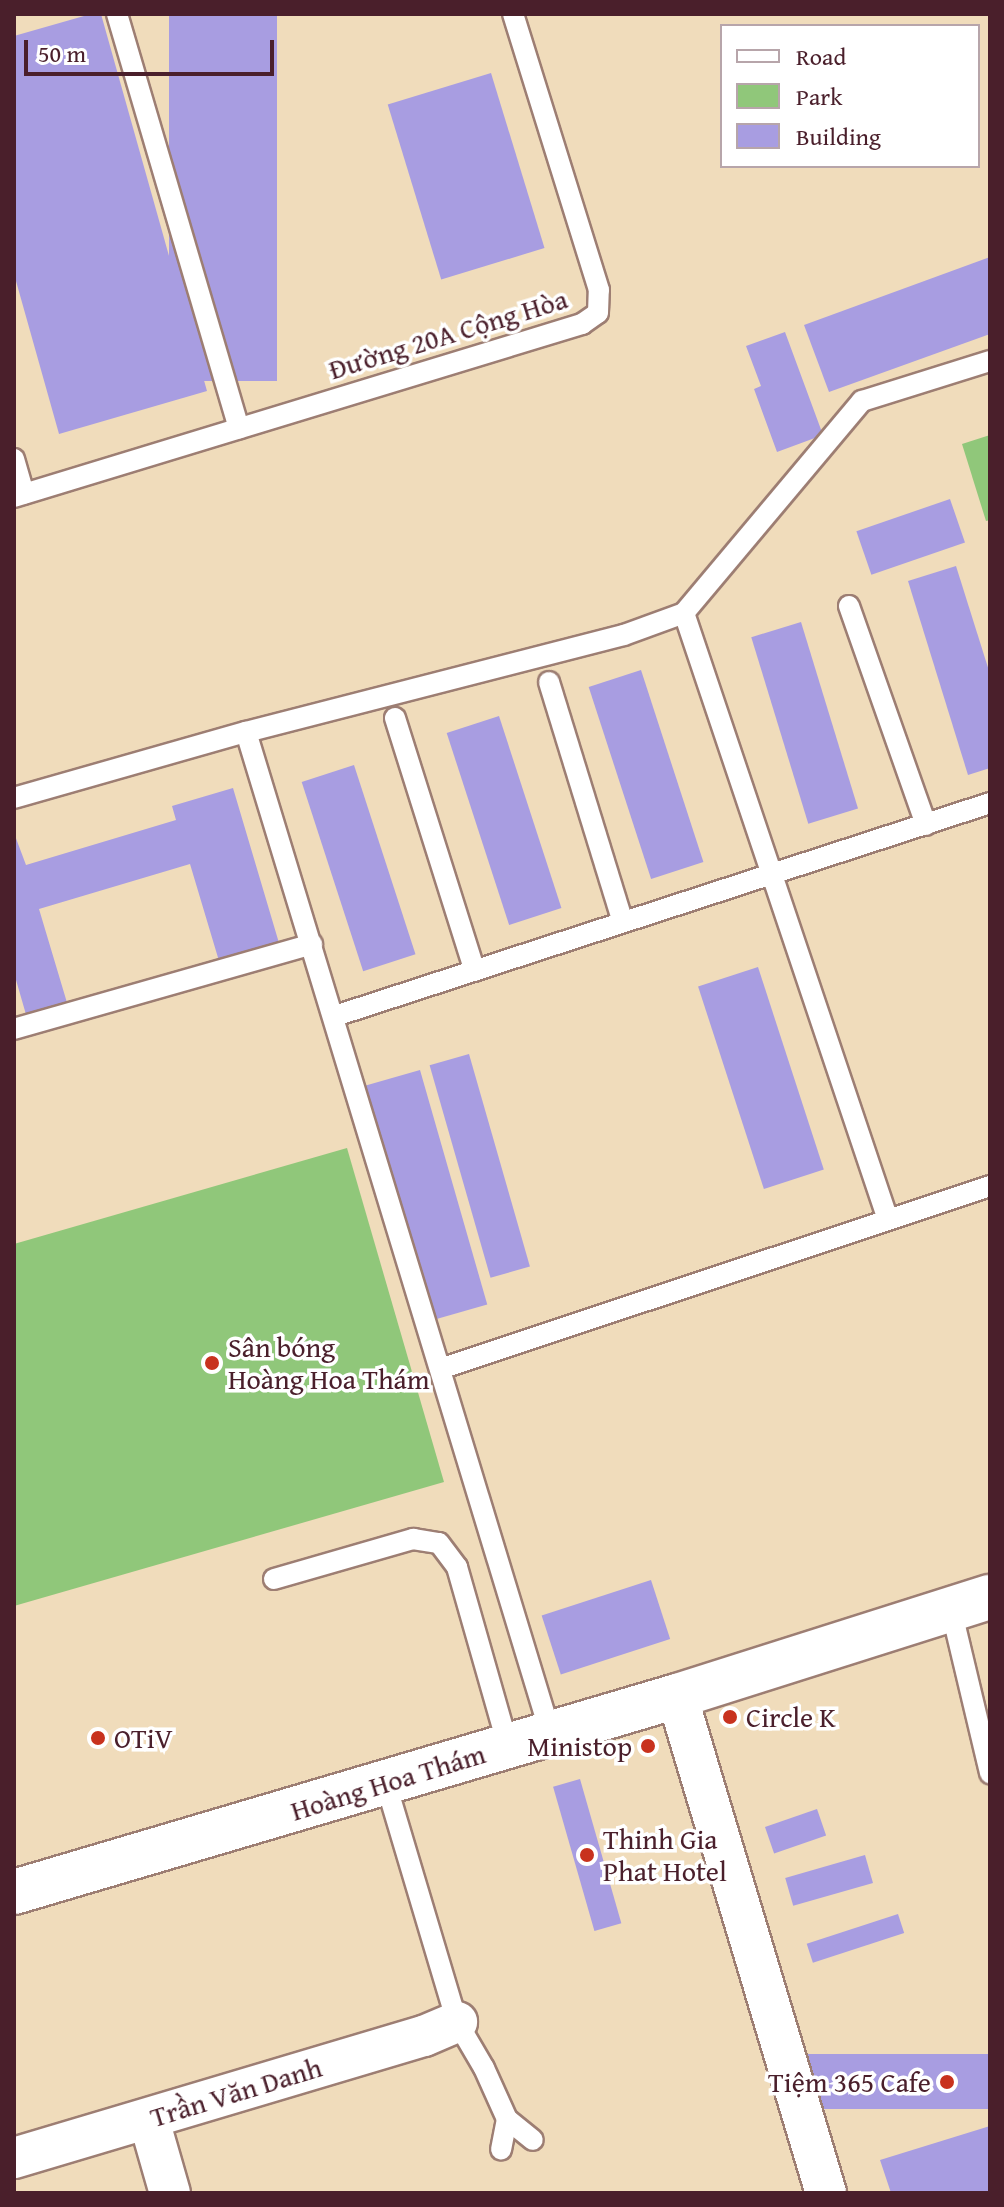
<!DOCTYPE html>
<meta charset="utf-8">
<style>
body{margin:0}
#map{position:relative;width:1004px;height:2207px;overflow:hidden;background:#f0dcbb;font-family:"Gentium Book Plus",serif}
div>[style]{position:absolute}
.green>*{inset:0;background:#90c77a}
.building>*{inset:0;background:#a89de1;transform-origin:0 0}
.roads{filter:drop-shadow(2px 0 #9d7e73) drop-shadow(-2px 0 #9d7e73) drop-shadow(0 2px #9d7e73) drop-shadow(0 -2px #9d7e73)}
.lane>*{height:20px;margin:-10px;padding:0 10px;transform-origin:10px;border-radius:10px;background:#fff}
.street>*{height:40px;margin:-20px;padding:0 20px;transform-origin:20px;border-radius:20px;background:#fff}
.secondary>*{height:44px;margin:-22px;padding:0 22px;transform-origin:22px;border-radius:22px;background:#fff}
.dots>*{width:22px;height:22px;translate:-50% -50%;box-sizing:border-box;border:4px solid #fff;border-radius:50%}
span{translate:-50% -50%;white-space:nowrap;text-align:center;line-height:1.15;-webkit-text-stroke:7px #fff;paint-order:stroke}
.street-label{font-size:28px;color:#4a1f2b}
.poi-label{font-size:28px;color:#4a1f2b}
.left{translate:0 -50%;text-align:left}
.right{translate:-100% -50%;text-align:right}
.frame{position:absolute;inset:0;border:16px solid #4a1f2b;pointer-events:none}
.legend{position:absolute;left:720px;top:24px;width:260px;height:144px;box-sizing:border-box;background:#fff;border:2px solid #b7a5aa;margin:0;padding:10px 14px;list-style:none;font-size:24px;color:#4a1f2b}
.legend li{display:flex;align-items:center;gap:16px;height:40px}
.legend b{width:40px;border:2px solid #b7a5aa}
.scale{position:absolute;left:24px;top:40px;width:250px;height:36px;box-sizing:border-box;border:4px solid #4a1f2b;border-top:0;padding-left:10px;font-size:24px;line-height:28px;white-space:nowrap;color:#4a1f2b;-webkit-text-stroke:6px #fff;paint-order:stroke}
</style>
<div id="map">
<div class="green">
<i style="clip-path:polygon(990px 435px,990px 520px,986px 521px,962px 444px)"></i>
<i style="clip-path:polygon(347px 1148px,444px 1482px,14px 1606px,14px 1244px)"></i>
</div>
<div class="building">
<i style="clip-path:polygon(91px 14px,101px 14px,207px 391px,59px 434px,14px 274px,14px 36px)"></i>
<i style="left:169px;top:14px;width:108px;height:367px"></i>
<i style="left:491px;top:73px;width:183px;height:108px;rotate:73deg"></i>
<i style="clip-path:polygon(990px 257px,990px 334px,829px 392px,804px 325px)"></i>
<i style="clip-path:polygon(785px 332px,823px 435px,777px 452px,754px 389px,761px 386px,746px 346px)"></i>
<i style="left:950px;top:499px;width:46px;height:99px;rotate:71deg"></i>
<i style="clip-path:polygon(956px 566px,990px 674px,990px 768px,968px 775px,908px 581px)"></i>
<i style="left:801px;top:622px;width:195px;height:52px;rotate:73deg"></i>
<i style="left:641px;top:670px;width:202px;height:55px;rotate:72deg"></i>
<i style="left:499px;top:716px;width:202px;height:55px;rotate:72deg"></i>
<i style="left:354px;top:765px;width:199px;height:55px;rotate:72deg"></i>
<i style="clip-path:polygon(233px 788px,279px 943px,219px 961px,190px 864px,39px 909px,68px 1006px,27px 1018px,14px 973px,14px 833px,26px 865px,176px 820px,172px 806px)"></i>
<i style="left:758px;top:967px;width:213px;height:63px;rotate:72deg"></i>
<i style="left:469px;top:1054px;width:221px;height:41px;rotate:74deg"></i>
<i style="left:420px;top:1070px;width:244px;height:60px;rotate:74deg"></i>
<i style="left:651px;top:1580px;width:62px;height:115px;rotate:72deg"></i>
<i style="left:580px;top:1779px;width:150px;height:28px;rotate:74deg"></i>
<i style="left:817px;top:1809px;width:28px;height:55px;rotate:71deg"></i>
<i style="left:865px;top:1855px;width:29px;height:83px;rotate:74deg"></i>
<i style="left:898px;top:1914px;width:20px;height:96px;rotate:72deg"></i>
<i style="left:990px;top:2054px;width:55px;height:191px;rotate:90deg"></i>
<i style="clip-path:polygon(990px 2126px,990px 2193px,891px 2193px,880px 2160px)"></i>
</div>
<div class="roads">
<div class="lane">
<i style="left:117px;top:14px;width:432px;rotate:73.6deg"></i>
<i style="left:14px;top:459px;width:36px;rotate:74deg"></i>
<i style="left:14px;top:497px;width:594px;rotate:-16.94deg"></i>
<i style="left:582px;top:324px;width:19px;rotate:-35deg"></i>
<i style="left:598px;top:313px;width:23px;rotate:-88deg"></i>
<i style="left:599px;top:290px;width:289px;rotate:-107.3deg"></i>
<i style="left:849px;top:606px;width:232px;rotate:70.6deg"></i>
<i style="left:684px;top:613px;width:640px;rotate:71.42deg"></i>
<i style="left:549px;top:682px;width:251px;rotate:72.9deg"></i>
<i style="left:395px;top:718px;width:265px;rotate:72.5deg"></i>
<i style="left:246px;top:732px;width:1045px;rotate:73.09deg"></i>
<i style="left:14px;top:798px;width:241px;rotate:-15.9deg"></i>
<i style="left:246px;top:732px;width:390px;rotate:-14.4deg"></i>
<i style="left:624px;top:635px;width:64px;rotate:-20.1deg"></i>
<i style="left:684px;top:613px;width:277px;rotate:-50deg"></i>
<i style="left:862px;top:401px;width:134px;rotate:-17.4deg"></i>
<i style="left:335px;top:1016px;width:689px;rotate:-18.01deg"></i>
<i style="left:14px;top:1029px;width:310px;rotate:-15.9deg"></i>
<i style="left:440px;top:1369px;width:580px;rotate:-18.4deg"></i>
<i style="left:274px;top:1579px;width:145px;rotate:-16.1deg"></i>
<i style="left:413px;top:1539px;width:26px;rotate:9deg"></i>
<i style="left:439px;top:1543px;width:30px;rotate:53deg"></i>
<i style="left:457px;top:1567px;width:186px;rotate:74.1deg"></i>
<i style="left:951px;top:1609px;width:169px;rotate:76.6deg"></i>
<i style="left:386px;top:1784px;width:248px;rotate:73.4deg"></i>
<i style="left:457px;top:2022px;width:53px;rotate:59.6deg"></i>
<i style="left:484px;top:2068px;width:56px;rotate:65.7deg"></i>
<i style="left:507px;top:2119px;width:31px;rotate:101deg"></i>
<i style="left:507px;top:2119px;width:33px;rotate:39deg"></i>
</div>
<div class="street">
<i style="left:677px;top:1696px;width:519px;rotate:73.31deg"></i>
<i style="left:149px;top:2120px;width:76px;rotate:74deg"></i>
<i style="left:14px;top:2158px;width:428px;rotate:-16.6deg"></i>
<i style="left:424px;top:2036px;width:36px;rotate:-23deg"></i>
</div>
<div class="secondary">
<i style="left:14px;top:1892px;width:691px;rotate:-16.47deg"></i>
<i style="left:677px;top:1696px;width:328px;rotate:-17.6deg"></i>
</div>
</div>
<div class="dots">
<i style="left:212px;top:1363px;background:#c8321e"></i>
<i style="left:730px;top:1717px;background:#c8321e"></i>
<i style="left:98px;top:1738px;background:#c8321e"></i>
<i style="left:648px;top:1746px;background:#c8321e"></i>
<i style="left:587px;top:1855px;background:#c8321e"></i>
<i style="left:947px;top:2082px;background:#c8321e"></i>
</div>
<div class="street-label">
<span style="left:448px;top:334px;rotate:-17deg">Đường 20A Cộng Hòa</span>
<span style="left:388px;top:1782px;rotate:-17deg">Hoàng Hoa Thám</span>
<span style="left:236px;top:2092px;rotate:-17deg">Trần Văn Danh</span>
</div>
<div class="poi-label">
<span class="left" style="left:228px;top:1363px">Sân bóng<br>Hoàng Hoa Thám</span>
<span class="left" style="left:746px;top:1717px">Circle K</span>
<span class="left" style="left:114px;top:1738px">OTiV</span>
<span class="right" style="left:632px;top:1746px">Ministop</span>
<span class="left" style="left:603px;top:1855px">Thinh Gia<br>Phat Hotel</span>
<span class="right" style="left:931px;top:2082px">Tiệm 365 Cafe</span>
</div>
<div class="frame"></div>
<ul class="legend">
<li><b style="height:10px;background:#fff"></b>Road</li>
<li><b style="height:22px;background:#90c77a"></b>Park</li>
<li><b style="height:22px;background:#a89de1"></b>Building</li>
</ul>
<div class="scale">50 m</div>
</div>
